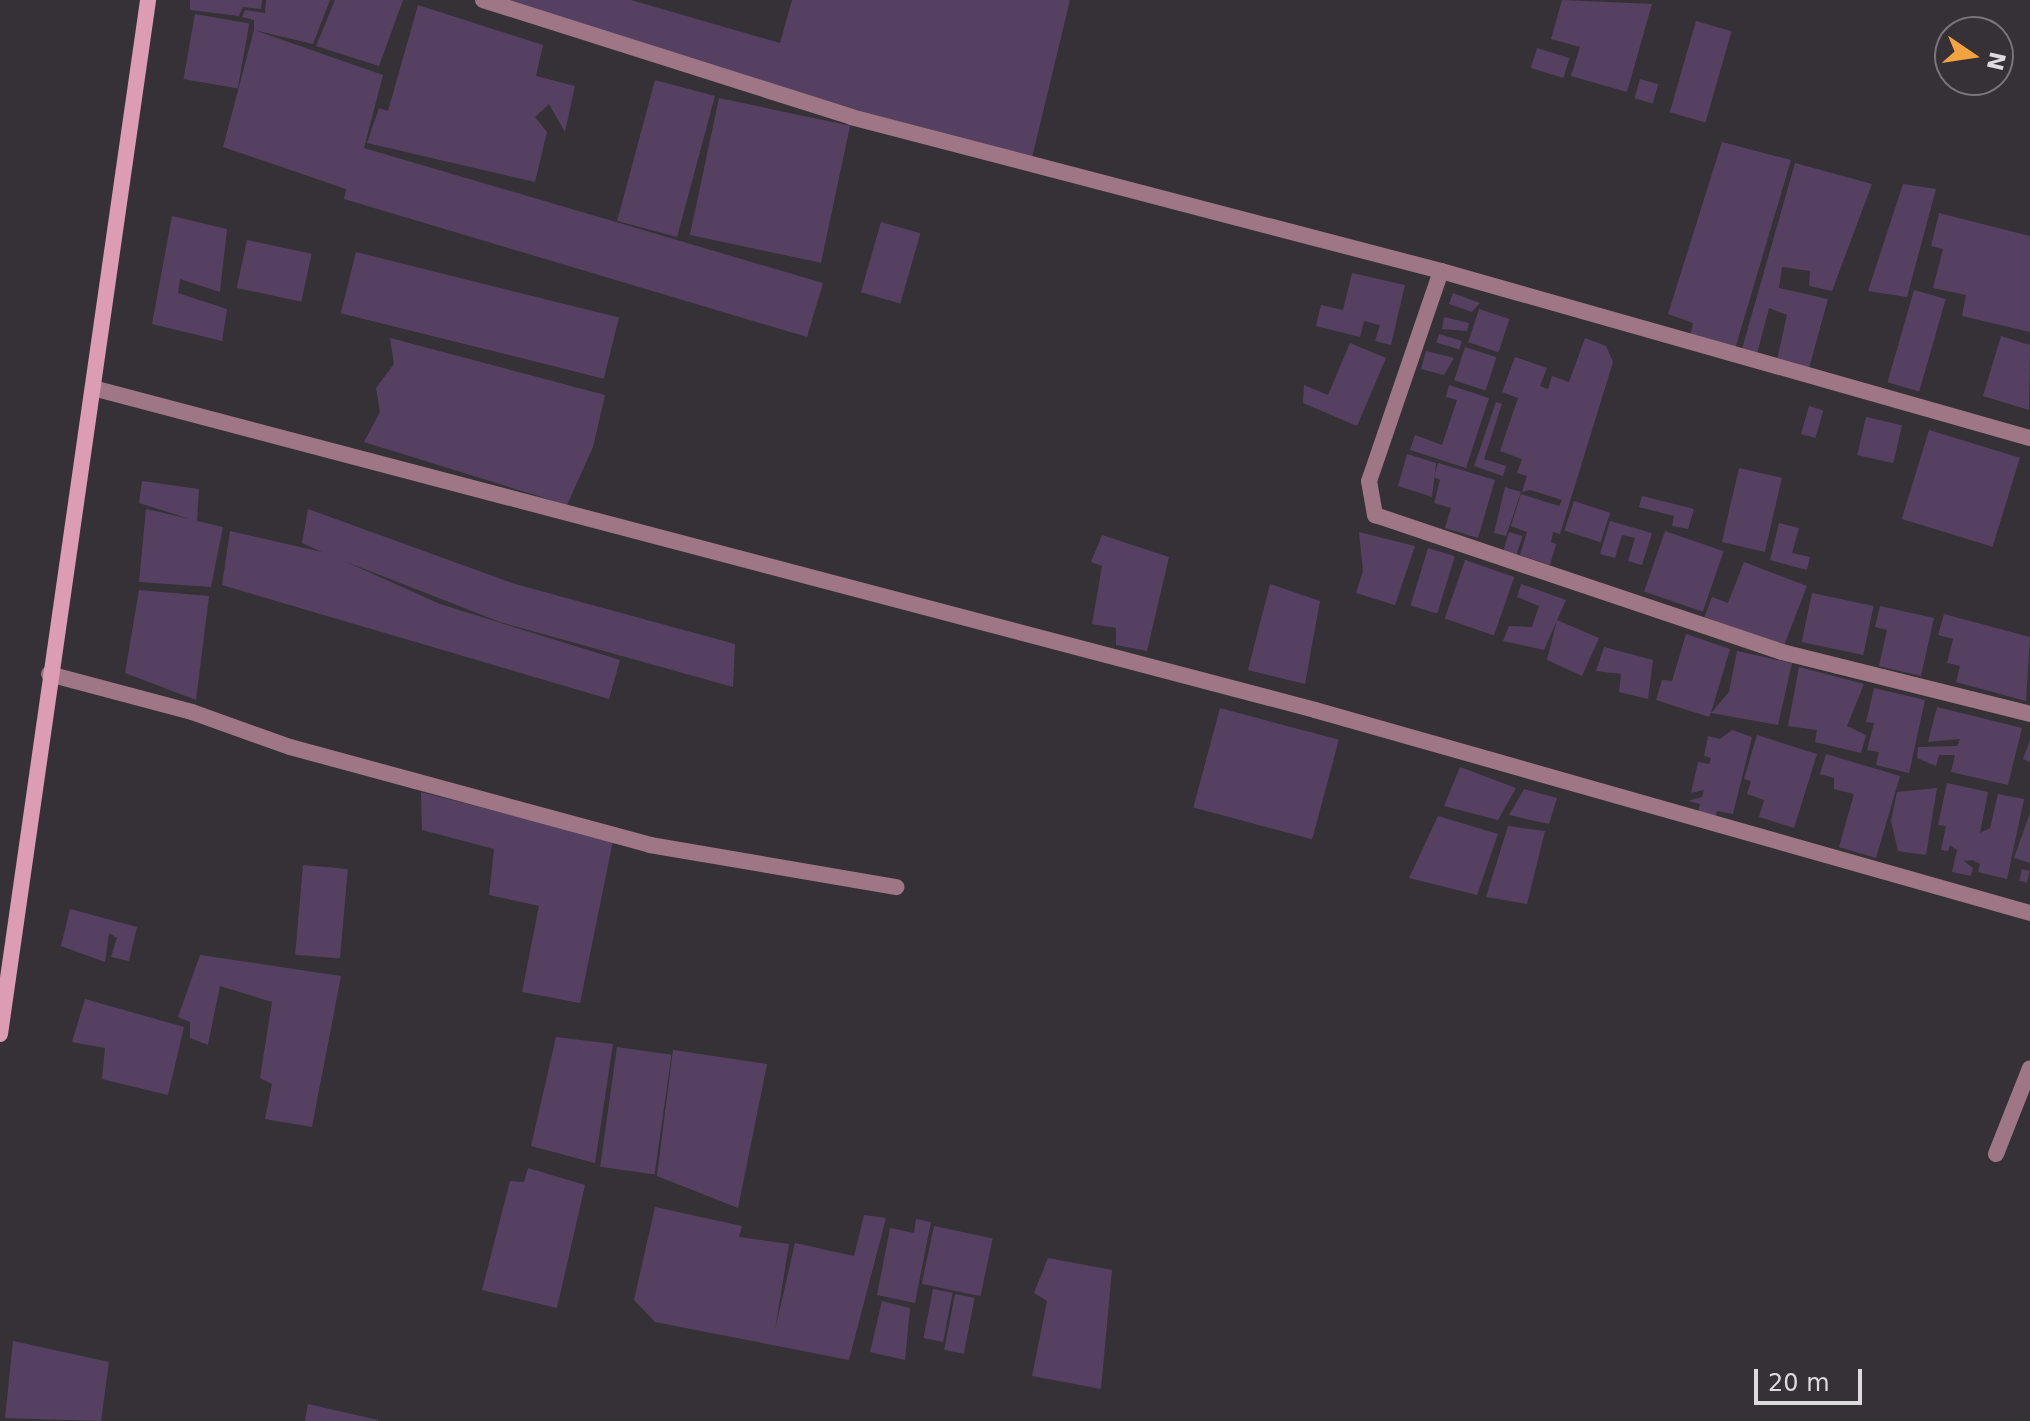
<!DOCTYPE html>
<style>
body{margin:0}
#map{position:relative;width:2030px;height:1421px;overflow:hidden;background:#353137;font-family:"DejaVu Sans",sans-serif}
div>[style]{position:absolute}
.building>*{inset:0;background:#564061;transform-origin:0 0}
.minor>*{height:16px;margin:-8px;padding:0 8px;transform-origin:8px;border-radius:8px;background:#9e7685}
.secondary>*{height:16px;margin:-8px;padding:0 8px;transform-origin:8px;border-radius:8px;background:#dc9cb4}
span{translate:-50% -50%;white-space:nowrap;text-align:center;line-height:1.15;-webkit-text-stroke:6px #353137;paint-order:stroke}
.north{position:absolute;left:1934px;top:16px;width:80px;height:80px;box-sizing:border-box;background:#353137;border:2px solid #79757a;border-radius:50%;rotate:103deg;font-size:22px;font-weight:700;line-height:32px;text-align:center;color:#dedbdf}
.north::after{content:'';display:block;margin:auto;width:28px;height:36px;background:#f3a442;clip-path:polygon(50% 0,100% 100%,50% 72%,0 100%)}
.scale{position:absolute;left:1754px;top:1369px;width:108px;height:36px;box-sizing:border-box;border:4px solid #dedbdf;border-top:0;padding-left:10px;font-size:24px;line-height:28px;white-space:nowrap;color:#dedbdf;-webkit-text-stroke:6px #353137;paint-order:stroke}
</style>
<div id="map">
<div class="building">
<i style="clip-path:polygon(190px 0,262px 0,261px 9px,243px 7px,239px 16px,190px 10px)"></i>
<i style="clip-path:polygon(266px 0,330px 0,313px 44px,254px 30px,383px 75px,364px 148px,823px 283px,807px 337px,344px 199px,346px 189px,223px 147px,254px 30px,254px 20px,242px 17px,245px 10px,265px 13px)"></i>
<i style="clip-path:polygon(335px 0,403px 0,379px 66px,316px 46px)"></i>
<i style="clip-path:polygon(489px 0,631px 0,780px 43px,792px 0,1070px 0,1029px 170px)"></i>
<i style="clip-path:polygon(1562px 0,1652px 4px,1627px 92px,1571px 76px,1580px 47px,1551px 39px)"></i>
<i style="clip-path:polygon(418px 5px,543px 45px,536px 76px,575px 86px,565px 132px,549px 104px,535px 117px,547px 132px,535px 182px,367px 143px,379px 108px,388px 111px)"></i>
<i style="left:195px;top:14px;width:55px;height:66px;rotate:10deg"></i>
<i style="left:1696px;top:21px;width:37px;height:95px;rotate:16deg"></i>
<i style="left:1537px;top:48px;width:34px;height:21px;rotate:17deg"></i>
<i style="left:1640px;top:79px;width:19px;height:20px;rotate:16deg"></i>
<i style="left:655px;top:80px;width:62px;height:146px;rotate:15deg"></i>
<i style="left:719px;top:98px;width:134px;height:140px;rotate:12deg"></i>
<i style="clip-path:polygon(1722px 142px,1791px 160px,1735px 349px,1690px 336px,1693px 323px,1668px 314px)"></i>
<i style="clip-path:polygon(1795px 163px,1872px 184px,1832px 291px,1809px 286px,1810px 271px,1782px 267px,1779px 288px,1828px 299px,1809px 368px,1777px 360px,1787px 315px,1769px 308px,1757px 354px,1742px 349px)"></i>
<i style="clip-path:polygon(1903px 184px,1936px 189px,1907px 297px,1868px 291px)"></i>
<i style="clip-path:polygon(1939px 213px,2030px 236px,2030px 332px,1962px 316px,1966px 295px,1933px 288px,1943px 249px,1931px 246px)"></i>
<i style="clip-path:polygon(172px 216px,227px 229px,220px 292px,180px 279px,178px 293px,227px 309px,222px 341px,152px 324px)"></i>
<i style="left:881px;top:222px;width:41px;height:73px;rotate:16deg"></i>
<i style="left:247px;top:240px;width:66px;height:49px;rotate:12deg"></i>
<i style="left:356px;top:252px;width:271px;height:63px;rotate:14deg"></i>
<i style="clip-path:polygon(1352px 273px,1405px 285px,1391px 345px,1375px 341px,1380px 325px,1364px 321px,1360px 337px,1316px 326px,1321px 305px,1343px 310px)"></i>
<i style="left:1914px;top:290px;width:33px;height:96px;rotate:16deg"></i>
<i style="clip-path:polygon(1453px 293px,1480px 303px,1472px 312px,1449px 304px)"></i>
<i style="left:1479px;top:309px;width:32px;height:35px;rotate:18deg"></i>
<i style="clip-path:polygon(1444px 317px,1469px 323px,1467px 331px,1442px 329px)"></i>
<i style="left:1439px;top:334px;width:24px;height:9px;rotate:17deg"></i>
<i style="clip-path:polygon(2001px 336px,2030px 345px,2029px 410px,1983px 396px)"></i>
<i style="clip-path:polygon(390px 338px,605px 395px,593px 447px,567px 505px,364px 442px,380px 412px,376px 388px,394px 364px)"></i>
<i style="clip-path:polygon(1585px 338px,1606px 346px,1613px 362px,1560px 534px,1553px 532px,1551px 542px,1556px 544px,1550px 565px,1520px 555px,1527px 532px,1511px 526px,1521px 494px,1559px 506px,1562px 500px,1530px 490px,1522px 492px,1527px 476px,1517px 473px,1522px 459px,1500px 451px,1518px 398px,1502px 392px,1515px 357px,1547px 368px,1540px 386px,1548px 389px,1552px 376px,1569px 382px)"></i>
<i style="clip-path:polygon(1350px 343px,1386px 358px,1357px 426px,1303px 403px,1304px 385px,1328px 395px)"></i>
<i style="left:1465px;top:347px;width:33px;height:35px;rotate:18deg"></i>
<i style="clip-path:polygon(1426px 351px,1454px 358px,1444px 375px,1421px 369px)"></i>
<i style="clip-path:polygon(1449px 385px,1489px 398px,1466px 468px,1410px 450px,1415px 435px,1442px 445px,1457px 400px,1446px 397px)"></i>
<i style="clip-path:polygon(1496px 402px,1502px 404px,1484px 459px,1506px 466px,1503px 476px,1474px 466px)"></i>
<i style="left:1809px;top:406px;width:15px;height:29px;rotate:16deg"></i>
<i style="left:1866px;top:417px;width:37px;height:39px;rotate:13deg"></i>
<i style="left:1929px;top:430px;width:95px;height:93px;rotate:17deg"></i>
<i style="clip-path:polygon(1407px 454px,1436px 463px,1432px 497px,1398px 486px)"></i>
<i style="clip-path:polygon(1438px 463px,1495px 480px,1478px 538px,1445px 528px,1451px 508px,1434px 503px,1440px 480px,1434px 477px)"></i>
<i style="left:1739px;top:468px;width:44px;height:76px;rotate:13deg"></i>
<i style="clip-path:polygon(142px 481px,199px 489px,197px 521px,223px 527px,211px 587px,139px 582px,146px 509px,190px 519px,139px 503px)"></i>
<i style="clip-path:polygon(1505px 487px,1521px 492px,1506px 536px,1494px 533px)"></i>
<i style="clip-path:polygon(1642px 496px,1694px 509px,1688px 529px,1672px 526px,1674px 516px,1639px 507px)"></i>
<i style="left:1574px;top:501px;width:38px;height:31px;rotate:18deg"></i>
<i style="clip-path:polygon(308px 509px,515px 584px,735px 644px,733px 687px,500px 622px,344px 561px,440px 604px,620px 660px,609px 699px,222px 585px,230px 531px,322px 552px,302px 543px)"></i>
<i style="clip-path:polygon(1610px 521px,1652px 533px,1642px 565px,1628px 561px,1635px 538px,1622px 535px,1615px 558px,1600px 554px)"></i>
<i style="clip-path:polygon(1779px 523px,1799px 528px,1792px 553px,1810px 557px,1807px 570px,1770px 560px)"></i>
<i style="left:1665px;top:531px;width:62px;height:64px;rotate:19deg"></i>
<i style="clip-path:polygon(1359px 532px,1415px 546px,1395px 605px,1356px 593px,1363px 571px)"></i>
<i style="left:1509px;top:532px;width:14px;height:19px;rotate:17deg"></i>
<i style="clip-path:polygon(1102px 535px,1169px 557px,1147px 651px,1116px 645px,1116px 628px,1092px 624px,1102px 566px,1091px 562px)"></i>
<i style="left:1428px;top:548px;width:28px;height:60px;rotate:17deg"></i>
<i style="left:1465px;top:560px;width:52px;height:62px;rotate:19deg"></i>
<i style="clip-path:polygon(1744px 562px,1807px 586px,1783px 648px,1704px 618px,1712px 597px,1728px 603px)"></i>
<i style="clip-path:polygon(1270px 584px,1320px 601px,1305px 684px,1248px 670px)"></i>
<i style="clip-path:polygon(1521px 584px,1566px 600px,1557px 620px,1599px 638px,1582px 676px,1547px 660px,1557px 620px,1544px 650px,1503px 641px,1509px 626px,1532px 627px,1539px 606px,1517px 597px)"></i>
<i style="clip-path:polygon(139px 590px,209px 596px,196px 700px,125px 673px)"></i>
<i style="left:1812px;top:593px;width:63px;height:50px;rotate:12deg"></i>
<i style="clip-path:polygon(1880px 606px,1934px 618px,1921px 676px,1879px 666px,1887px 630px,1875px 627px)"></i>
<i style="clip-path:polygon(1944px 614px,2030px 637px,2026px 701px,1956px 682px,1960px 666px,1947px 663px,1953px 639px,1938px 635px)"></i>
<i style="clip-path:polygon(1686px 634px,1730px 649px,1711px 713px,1729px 692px,1737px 651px,1792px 663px,1778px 725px,1711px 713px,1709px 717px,1656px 700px,1662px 680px,1672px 681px)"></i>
<i style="clip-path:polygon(1604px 647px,1653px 660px,1648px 699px,1619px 692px,1621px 674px,1596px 671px)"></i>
<i style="clip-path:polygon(1799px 667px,1864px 684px,1847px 726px,1866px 735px,1861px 753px,1815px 742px,1817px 730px,1788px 726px)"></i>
<i style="clip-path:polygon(1874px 688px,1925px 700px,1909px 773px,1876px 765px,1879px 752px,1867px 750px,1874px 723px,1866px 722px)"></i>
<i style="clip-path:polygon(1937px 707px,2022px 728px,2008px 785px,1951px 772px,1955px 755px,1939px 755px,1936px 766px,1917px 758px,1918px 747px,1957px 746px,1960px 739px,1928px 742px)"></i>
<i style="left:1220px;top:708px;width:123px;height:103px;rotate:15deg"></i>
<i style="clip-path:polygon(1732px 730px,1752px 737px,1733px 814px,1717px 811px,1715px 820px,1697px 816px,1700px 804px,1688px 801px,1702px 797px,1704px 790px,1691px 793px,1698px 762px,1709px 764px,1711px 758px,1704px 756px,1708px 736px,1720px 739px)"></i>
<i style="clip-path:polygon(1757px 735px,1817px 754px,1794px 828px,1759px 817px,1764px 800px,1747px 794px,1751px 781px,1744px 779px)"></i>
<i style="clip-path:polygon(2030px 740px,2030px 762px,2023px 759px)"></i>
<i style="clip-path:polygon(1826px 754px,1900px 776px,1876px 858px,1839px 847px,1854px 794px,1834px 789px,1834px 778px,1820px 774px)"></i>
<i style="clip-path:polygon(1460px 767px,1516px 788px,1498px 820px,1444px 806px)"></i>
<i style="clip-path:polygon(1947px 783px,1988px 792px,1980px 833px,1990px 828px,1998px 794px,2024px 799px,2007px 879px,1978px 872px,1980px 864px,1973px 860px,1964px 861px,1973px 868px,1971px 876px,1952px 872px,1957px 850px,1950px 845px,1948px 851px,1941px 850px,1946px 826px,1938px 825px)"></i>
<i style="clip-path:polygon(1937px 788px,1926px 855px,1898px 851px,1891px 821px,1897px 792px)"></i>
<i style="clip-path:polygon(1524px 789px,1557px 798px,1549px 824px,1509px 815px)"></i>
<i style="clip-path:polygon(421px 792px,613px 841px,580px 1003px,522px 992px,539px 906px,489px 895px,494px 849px,422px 830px)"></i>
<i style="clip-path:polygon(2030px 813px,2030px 863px,2014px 858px)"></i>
<i style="clip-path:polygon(1438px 816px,1498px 834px,1477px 895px,1409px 878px)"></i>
<i style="clip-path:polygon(1508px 826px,1545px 831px,1527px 904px,1486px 897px)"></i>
<i style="left:303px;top:865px;width:45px;height:90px;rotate:5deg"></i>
<i style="left:2022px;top:869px;width:8px;height:12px;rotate:14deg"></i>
<i style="clip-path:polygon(70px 909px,137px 927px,129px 961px,111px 957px,117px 938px,109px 933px,105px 962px,61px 946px)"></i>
<i style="clip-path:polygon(200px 955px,341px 976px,312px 1127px,265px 1119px,272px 1084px,260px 1078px,272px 1002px,220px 986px,208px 1045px,190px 1038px,190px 1022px,178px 1017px)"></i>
<i style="clip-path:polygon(85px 999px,184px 1027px,168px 1095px,102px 1079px,105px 1048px,72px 1042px)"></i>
<i style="clip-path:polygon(556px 1037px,613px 1044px,595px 1163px,531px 1146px)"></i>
<i style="left:617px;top:1047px;width:55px;height:121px;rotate:8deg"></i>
<i style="clip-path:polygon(673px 1050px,767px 1064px,738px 1208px,657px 1176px)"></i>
<i style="clip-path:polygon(528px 1168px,585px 1185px,557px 1308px,482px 1290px,510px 1181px,524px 1182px)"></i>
<i style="clip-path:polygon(655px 1207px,742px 1226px,739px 1237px,789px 1244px,775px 1330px,795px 1243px,854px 1256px,864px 1215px,886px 1218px,849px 1360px,655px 1322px,634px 1300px)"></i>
<i style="clip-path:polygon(916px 1219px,931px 1222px,915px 1303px,877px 1295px,890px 1228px,914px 1233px)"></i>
<i style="left:934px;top:1226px;width:60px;height:59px;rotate:12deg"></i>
<i style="clip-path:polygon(1048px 1258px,1112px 1270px,1101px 1389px,1032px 1376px,1047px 1301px,1034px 1293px)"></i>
<i style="left:933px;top:1289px;width:20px;height:50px;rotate:11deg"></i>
<i style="left:955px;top:1294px;width:20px;height:57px;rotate:11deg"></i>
<i style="clip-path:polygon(882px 1301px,910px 1308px,905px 1360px,870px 1352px)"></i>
<i style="clip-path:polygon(13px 1341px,109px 1362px,101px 1421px,5px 1418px)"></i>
<i style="clip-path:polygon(308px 1404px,378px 1420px,378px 1421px,305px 1421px)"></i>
</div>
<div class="minor">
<i style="left:483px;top:0;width:386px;rotate:17.6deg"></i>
<i style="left:851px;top:117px;width:610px;rotate:14.63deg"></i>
<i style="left:1441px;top:271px;width:612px;rotate:15.83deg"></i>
<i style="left:1441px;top:271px;width:222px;rotate:108.9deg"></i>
<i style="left:1369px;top:481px;width:35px;rotate:80deg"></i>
<i style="left:1375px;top:515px;width:429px;rotate:18.6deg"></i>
<i style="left:1782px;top:652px;width:256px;rotate:14deg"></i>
<i style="left:93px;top:388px;width:1264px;rotate:14.76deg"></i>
<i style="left:1315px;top:710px;width:743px;rotate:15.85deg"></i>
<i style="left:49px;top:674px;width:148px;rotate:14.9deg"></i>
<i style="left:192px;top:712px;width:104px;rotate:19.7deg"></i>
<i style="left:290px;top:747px;width:373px;rotate:15.2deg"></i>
<i style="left:650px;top:845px;width:250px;rotate:9.7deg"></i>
<i style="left:1996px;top:1154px;width:92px;rotate:-68.4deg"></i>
</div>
<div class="secondary">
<i style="left:0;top:1034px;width:1045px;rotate:-81.85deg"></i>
</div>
<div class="north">N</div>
<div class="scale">20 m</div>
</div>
